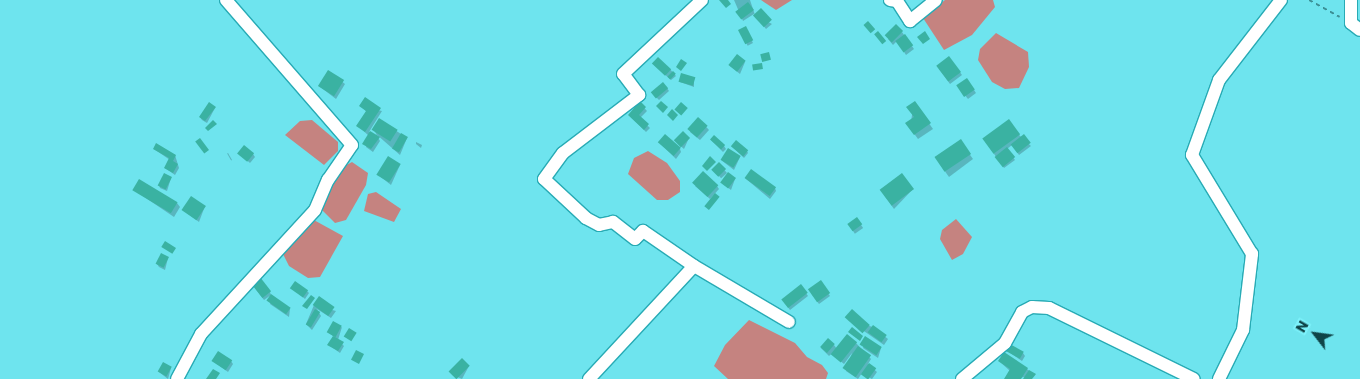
<!DOCTYPE html>
<style>
body{margin:0}
#map{position:relative;width:1360px;height:379px;overflow:hidden;background:#6ee4ee;font-family:Poppins,sans-serif}
div>[style]{position:absolute}
.water>*{inset:0;background:#c58380}
.shadow>*{inset:0;background:#0003;transform-origin:0 0}
.building>*{inset:0;background:#3ab2a2;transform-origin:0 0}
.path>*{height:2px;margin-top:-1px;transform-origin:0;background:repeating-linear-gradient(90deg,#3b8f95 0 4px,transparent 0 8px)}
.roads{filter:drop-shadow(1px 0 #28abb5) drop-shadow(-1px 0 #28abb5) drop-shadow(0 1px #28abb5) drop-shadow(0 -1px #28abb5)}
.minor>*{height:12px;margin:-6px;padding:0 6px;transform-origin:6px;border-radius:6px;background:#fff}
span{translate:-50% -50%;white-space:nowrap;text-align:center;line-height:1.15;-webkit-text-stroke:4.5px #7cf2fb;paint-order:stroke}
.north{position:absolute;left:1290px;top:309px;width:50px;height:50px;-webkit-text-stroke:4px #7cf2fb;paint-order:stroke;rotate:300deg;font-size:14px;font-weight:700;line-height:20px;text-align:center;color:#0f4448}
.north::after{content:'';display:block;margin:auto;width:18px;height:22px;background:#0f4448;clip-path:polygon(50% 0,100% 100%,50% 72%,0 100%)}
</style>
<div id="map">
<div class="water">
<i style="clip-path:polygon(761px 0,792px 0,776px 10px)"></i>
<i style="clip-path:polygon(945px 0,993px 0,995px 7px,972px 35px,944px 50px,923px 18px)"></i>
<i style="clip-path:polygon(996px 33px,1028px 52px,1029px 67px,1019px 88px,1005px 89px,992px 82px,978px 60px,980px 49px)"></i>
<i style="clip-path:polygon(312px 120px,338px 142px,338px 151px,324px 165px,285px 135px,300px 121px)"></i>
<i style="clip-path:polygon(648px 151px,667px 163px,680px 181px,680px 192px,668px 200px,657px 200px,628px 174px,634px 158px)"></i>
<i style="clip-path:polygon(352px 162px,368px 173px,366px 185px,346px 220px,335px 223px,320px 208px,343px 167px)"></i>
<i style="clip-path:polygon(376px 192px,401px 209px,394px 222px,364px 211px,368px 194px)"></i>
<i style="clip-path:polygon(312px 219px,343px 236px,320px 277px,308px 278px,289px 266px,283px 254px)"></i>
<i style="clip-path:polygon(956px 219px,972px 237px,963px 254px,952px 260px,940px 239px,942px 230px)"></i>
<i style="clip-path:polygon(749px 320px,795px 343px,807px 357px,822px 365px,828px 373px,826px 379px,728px 379px,714px 366px,725px 345px)"></i>
</div>
<div class="shadow">
<i style="clip-path:polygon(734px 0,750px 0,755px 15px,772px 24px,766px 29px,754px 14px,743px 21px)"></i>
<i style="left:745px;top:28px;width:17px;height:6px;rotate:62deg"></i>
<i style="clip-path:polygon(902px 32px,914px 49px,906px 55px,897px 41px,893px 45px,888px 39px)"></i>
<i style="clip-path:polygon(949px 58px,962px 75px,950px 84px,939px 69px)"></i>
<i style="clip-path:polygon(745px 62px,740px 74px,730px 66px)"></i>
<i style="clip-path:polygon(653px 64px,670px 69px,676px 76px,671px 80px)"></i>
<i style="clip-path:polygon(328px 71px,345px 84px,336px 99px,319px 86px)"></i>
<i style="clip-path:polygon(694px 78px,694px 87px,680px 82px)"></i>
<i style="clip-path:polygon(667px 88px,669px 91px,659px 100px,654px 95px)"></i>
<i style="clip-path:polygon(960px 89px,974px 90px,976px 93px,968px 99px)"></i>
<i style="clip-path:polygon(914px 102px,933px 129px,918px 139px,910px 128px)"></i>
<i style="clip-path:polygon(640px 103px,647px 111px,640px 118px,650px 128px,646px 132px,629px 115px)"></i>
<i style="clip-path:polygon(361px 106px,382px 111px,369px 132px,378px 137px,374px 130px,380px 120px,407px 138px,400px 155px,376px 134px,380px 141px,373px 152px,366px 147px,369px 136px,358px 126px,367px 112px)"></i>
<i style="clip-path:polygon(215px 108px,207px 123px,202px 120px,200px 117px)"></i>
<i style="clip-path:polygon(698px 118px,709px 130px,700px 140px,690px 132px)"></i>
<i style="clip-path:polygon(1018px 134px,1031px 146px,1019px 155px,1012px 145px,1007px 149px,1015px 160px,1004px 168px,987px 144px)"></i>
<i style="clip-path:polygon(689px 138px,684px 149px,678px 144px)"></i>
<i style="clip-path:polygon(711px 140px,724px 146px,726px 149px,723px 152px)"></i>
<i style="clip-path:polygon(960px 141px,973px 159px,949px 177px,939px 163px)"></i>
<i style="clip-path:polygon(416px 142px,422px 145px,421px 148px,416px 144px)"></i>
<i style="clip-path:polygon(659px 142px,680px 149px,681px 152px,676px 159px)"></i>
<i style="clip-path:polygon(732px 146px,747px 151px,748px 153px,744px 158px)"></i>
<i style="clip-path:polygon(154px 149px,175px 155px,179px 168px,175px 175px,165px 168px,170px 160px)"></i>
<i style="left:228px;top:153px;width:8px;height:1px;rotate:60deg"></i>
<i style="clip-path:polygon(239px 153px,253px 154px,255px 157px,250px 163px)"></i>
<i style="clip-path:polygon(740px 157px,734px 170px,721px 160px)"></i>
<i style="left:719px;top:164px;width:12px;height:8px;rotate:48deg"></i>
<i style="clip-path:polygon(400px 165px,391px 185px,377px 174px)"></i>
<i style="clip-path:polygon(171px 178px,167px 191px,160px 188px,159px 185px)"></i>
<i style="clip-path:polygon(745px 178px,775px 188px,776px 191px,770px 199px)"></i>
<i style="clip-path:polygon(735px 179px,731px 190px,722px 183px)"></i>
<i style="clip-path:polygon(695px 186px,717px 186px,719px 189px,710px 199px)"></i>
<i style="clip-path:polygon(913px 189px,894px 209px,884px 195px)"></i>
<i style="clip-path:polygon(134px 190px,177px 203px,180px 207px,174px 217px)"></i>
<i style="clip-path:polygon(205px 206px,199px 222px,183px 210px)"></i>
<i style="left:857px;top:219px;width:11px;height:10px;rotate:56deg"></i>
<i style="clip-path:polygon(168px 258px,165px 270px,159px 267px,157px 264px)"></i>
<i style="clip-path:polygon(820px 282px,830px 296px,819px 304px,811px 293px)"></i>
<i style="clip-path:polygon(801px 286px,808px 296px,790px 310px,784px 302px)"></i>
<i style="clip-path:polygon(254px 287px,270px 292px,271px 295px,264px 300px)"></i>
<i style="clip-path:polygon(292px 288px,307px 291px,309px 293px,305px 299px)"></i>
<i style="clip-path:polygon(272px 296px,290px 309px,289px 317px,270px 304px)"></i>
<i style="clip-path:polygon(314px 305px,336px 311px,331px 318px,317px 309px,321px 316px,312px 330px,306px 324px)"></i>
<i style="clip-path:polygon(848px 320px,873px 327px,888px 339px,884px 345px)"></i>
<i style="clip-path:polygon(342px 327px,338px 340px,344px 346px,340px 353px,329px 345px,334px 337px,328px 332px)"></i>
<i style="clip-path:polygon(866px 338px,881px 348px,878px 358px,863px 348px)"></i>
<i style="clip-path:polygon(856px 343px,871px 359px,868px 364px,877px 372px,872px 379px,862px 373px,858px 379px,846px 371px,852px 353px,844px 364px,833px 355px)"></i>
<i style="clip-path:polygon(834px 345px,837px 349px,829px 356px,821px 348px)"></i>
<i style="clip-path:polygon(1006px 350px,1023px 353px,1025px 356px,1022px 361px)"></i>
<i style="clip-path:polygon(213px 361px,231px 361px,233px 364px,228px 372px)"></i>
<i style="clip-path:polygon(999px 361px,1027px 369px,1035px 376px,1005px 379px,1010px 371px)"></i>
<i style="clip-path:polygon(469px 366px,462px 379px,453px 375px)"></i>
<i style="clip-path:polygon(171px 368px,168px 379px,159px 372px)"></i>
</div>
<div class="building">
<i style="clip-path:polygon(719px 0,728px 0,731px 4px,726px 8px)"></i>
<i style="left:748px;top:2px;width:10px;height:16px;rotate:53deg"></i>
<i style="left:761px;top:8px;width:16px;height:11px;rotate:47deg"></i>
<i style="left:868px;top:21px;width:11px;height:6px;rotate:49deg"></i>
<i style="left:896px;top:24px;width:10px;height:16px;rotate:45deg"></i>
<i style="left:746px;top:26px;width:16px;height:9px;rotate:63deg"></i>
<i style="left:878px;top:31px;width:13px;height:5px;rotate:51deg"></i>
<i style="clip-path:polygon(925px 31px,930px 39px,923px 44px,917px 37px)"></i>
<i style="left:905px;top:34px;width:14px;height:12px;rotate:54deg"></i>
<i style="left:769px;top:52px;width:8px;height:9px;rotate:76deg"></i>
<i style="left:737px;top:54px;width:11px;height:14px;rotate:38deg"></i>
<i style="left:949px;top:56px;width:20px;height:16px;rotate:53deg"></i>
<i style="left:658px;top:57px;width:18px;height:9px;rotate:43deg"></i>
<i style="clip-path:polygon(681px 59px,687px 63px,681px 71px,676px 67px)"></i>
<i style="left:762px;top:63px;width:6px;height:10px;rotate:81deg"></i>
<i style="left:328px;top:70px;width:19px;height:19px;rotate:32deg"></i>
<i style="left:673px;top:71px;width:4px;height:8px;rotate:45deg"></i>
<i style="left:681px;top:73px;width:15px;height:9px;rotate:16deg"></i>
<i style="left:967px;top:78px;width:14px;height:13px;rotate:56deg"></i>
<i style="left:663px;top:82px;width:8px;height:16px;rotate:50deg"></i>
<i style="clip-path:polygon(365px 97px,381px 108px,365px 132px,356px 126px,366px 111px,359px 106px)"></i>
<i style="clip-path:polygon(640px 101px,646px 107px,639px 115px,649px 124px,644px 130px,628px 115px)"></i>
<i style="clip-path:polygon(661px 101px,668px 107px,663px 113px,656px 106px)"></i>
<i style="clip-path:polygon(915px 101px,931px 123px,914px 135px,905px 123px,914px 117px,906px 107px)"></i>
<i style="clip-path:polygon(209px 102px,216px 107px,205px 121px,199px 117px)"></i>
<i style="left:681px;top:102px;width:9px;height:10px;rotate:41deg"></i>
<i style="clip-path:polygon(672px 109px,678px 115px,673px 121px,667px 115px)"></i>
<i style="left:698px;top:117px;width:13px;height:16px;rotate:42deg"></i>
<i style="left:379px;top:118px;width:22px;height:14px;rotate:32deg"></i>
<i style="left:1009px;top:119px;width:19px;height:33px;rotate:54deg"></i>
<i style="clip-path:polygon(213px 120px,217px 124px,208px 131px,205px 128px)"></i>
<i style="clip-path:polygon(370px 131px,380px 137px,371px 149px,362px 144px)"></i>
<i style="left:683px;top:131px;width:10px;height:13px;rotate:45deg"></i>
<i style="left:401px;top:133px;width:8px;height:18px;rotate:30deg"></i>
<i style="left:665px;top:134px;width:21px;height:11px;rotate:41deg"></i>
<i style="left:1024px;top:134px;width:11px;height:17px;rotate:52deg"></i>
<i style="left:714px;top:135px;width:15px;height:6px;rotate:42deg"></i>
<i style="left:200px;top:138px;width:15px;height:6px;rotate:53deg"></i>
<i style="left:961px;top:139px;width:18px;height:32px;rotate:56deg"></i>
<i style="left:736px;top:140px;width:16px;height:8px;rotate:40deg"></i>
<i style="clip-path:polygon(156px 143px,176px 155px,173px 161px,178px 164px,173px 173px,164px 168px,169px 158px,153px 149px)"></i>
<i style="left:244px;top:145px;width:13px;height:11px;rotate:39deg"></i>
<i style="left:1007px;top:147px;width:13px;height:16px;rotate:51deg"></i>
<i style="left:728px;top:148px;width:15px;height:14px;rotate:32deg"></i>
<i style="left:388px;top:156px;width:15px;height:22px;rotate:32deg"></i>
<i style="clip-path:polygon(710px 156px,716px 162px,707px 171px,702px 166px)"></i>
<i style="left:719px;top:162px;width:10px;height:11px;rotate:45deg"></i>
<i style="left:751px;top:169px;width:31px;height:11px;rotate:36deg"></i>
<i style="left:703px;top:171px;width:21px;height:16px;rotate:43deg"></i>
<i style="left:728px;top:172px;width:10px;height:13px;rotate:37deg"></i>
<i style="left:164px;top:173px;width:9px;height:14px;rotate:27deg"></i>
<i style="left:902px;top:173px;width:20px;height:28px;rotate:53deg"></i>
<i style="left:139px;top:179px;width:45px;height:13px;rotate:31deg"></i>
<i style="left:715px;top:193px;width:6px;height:17px;rotate:39deg"></i>
<i style="left:191px;top:196px;width:18px;height:17px;rotate:34deg"></i>
<i style="left:857px;top:217px;width:9px;height:12px;rotate:54deg"></i>
<i style="left:165px;top:241px;width:13px;height:7px;rotate:32deg"></i>
<i style="left:161px;top:253px;width:9px;height:12px;rotate:27deg"></i>
<i style="left:260px;top:277px;width:18px;height:11px;rotate:52deg"></i>
<i style="left:821px;top:280px;width:16px;height:16px;rotate:55deg"></i>
<i style="left:295px;top:281px;width:16px;height:9px;rotate:35deg"></i>
<i style="left:801px;top:284px;width:11px;height:25px;rotate:52deg"></i>
<i style="left:271px;top:294px;width:24px;height:8px;rotate:35deg"></i>
<i style="clip-path:polygon(311px 295px,315px 298px,307px 309px,302px 306px)"></i>
<i style="left:319px;top:296px;width:19px;height:11px;rotate:35deg"></i>
<i style="left:315px;top:309px;width:6px;height:18px;rotate:31deg"></i>
<i style="left:852px;top:309px;width:24px;height:11px;rotate:42deg"></i>
<i style="left:333px;top:321px;width:10px;height:13px;rotate:29deg"></i>
<i style="left:873px;top:325px;width:17px;height:9px;rotate:36deg"></i>
<i style="clip-path:polygon(852px 327px,863px 336px,860px 341px,848px 332px)"></i>
<i style="left:349px;top:328px;width:9px;height:10px;rotate:32deg"></i>
<i style="left:847px;top:334px;width:13px;height:26px;rotate:39deg"></i>
<i style="clip-path:polygon(333px 336px,344px 342px,338px 351px,327px 345px)"></i>
<i style="left:865px;top:336px;width:20px;height:10px;rotate:33deg"></i>
<i style="left:828px;top:338px;width:9px;height:12px;rotate:41deg"></i>
<i style="left:1008px;top:343px;width:18px;height:8px;rotate:29deg"></i>
<i style="left:858px;top:346px;width:16px;height:27px;rotate:35deg"></i>
<i style="left:356px;top:350px;width:9px;height:11px;rotate:27deg"></i>
<i style="left:218px;top:351px;width:17px;height:12px;rotate:33deg"></i>
<i style="clip-path:polygon(1004px 352px,1028px 368px,1021px 379px,1004px 379px,1010px 369px,998px 361px)"></i>
<i style="left:462px;top:358px;width:11px;height:19px;rotate:45deg"></i>
<i style="left:163px;top:362px;width:10px;height:11px;rotate:29deg"></i>
<i style="left:869px;top:363px;width:9px;height:14px;rotate:36deg"></i>
<i style="clip-path:polygon(213px 369px,220px 373px,216px 379px,206px 379px)"></i>
<i style="clip-path:polygon(1029px 370px,1036px 374px,1032px 379px,1023px 379px)"></i>
</div>
<div class="path">
<i style="left:1309px;top:0;width:35px;rotate:29deg"></i>
</div>
<div class="roads">
<div class="minor">
<i style="left:890px;top:0;width:7px;rotate:8deg"></i>
<i style="left:897px;top:1px;width:24px;rotate:57deg"></i>
<i style="left:910px;top:21px;width:33px;rotate:-39deg"></i>
<i style="left:1351px;top:0;width:23px;rotate:90deg"></i>
<i style="left:1351px;top:23px;width:11px;rotate:38deg"></i>
<i style="left:694px;top:266px;width:62px;rotate:-145.5deg"></i>
<i style="left:643px;top:231px;width:11px;rotate:135deg"></i>
<i style="left:635px;top:239px;width:28px;rotate:-142deg"></i>
<i style="left:613px;top:222px;width:14px;rotate:168deg"></i>
<i style="left:599px;top:225px;width:15px;rotate:-152deg"></i>
<i style="left:586px;top:218px;width:57px;rotate:-137.1deg"></i>
<i style="left:544px;top:179px;width:32px;rotate:-54deg"></i>
<i style="left:563px;top:153px;width:96px;rotate:-37.3deg"></i>
<i style="left:639px;top:95px;width:26px;rotate:-127deg"></i>
<i style="left:623px;top:74px;width:108px;rotate:-43.1deg"></i>
<i style="left:177px;top:379px;width:51px;rotate:-61.9deg"></i>
<i style="left:201px;top:334px;width:168px;rotate:-47.4deg"></i>
<i style="left:315px;top:210px;width:33px;rotate:-67deg"></i>
<i style="left:328px;top:180px;width:42px;rotate:-55.6deg"></i>
<i style="left:352px;top:145px;width:192px;rotate:-131deg"></i>
<i style="left:589px;top:379px;width:154px;rotate:-47.1deg"></i>
<i style="left:694px;top:266px;width:110px;rotate:30.5deg"></i>
<i style="left:962px;top:379px;width:56px;rotate:-39.9deg"></i>
<i style="left:1005px;top:343px;width:35px;rotate:-61deg"></i>
<i style="left:1022px;top:312px;width:11px;rotate:-27deg"></i>
<i style="left:1032px;top:307px;width:17px;rotate:3deg"></i>
<i style="left:1049px;top:308px;width:161px;rotate:26.1deg"></i>
<i style="left:1219px;top:379px;width:55px;rotate:-63.9deg"></i>
<i style="left:1243px;top:330px;width:77px;rotate:-83.2deg"></i>
<i style="left:1252px;top:254px;width:116px;rotate:-121.2deg"></i>
<i style="left:1192px;top:155px;width:80px;rotate:-70.2deg"></i>
<i style="left:1219px;top:80px;width:101px;rotate:-52.2deg"></i>
</div>
</div>
<div class="north">N</div>
</div>
